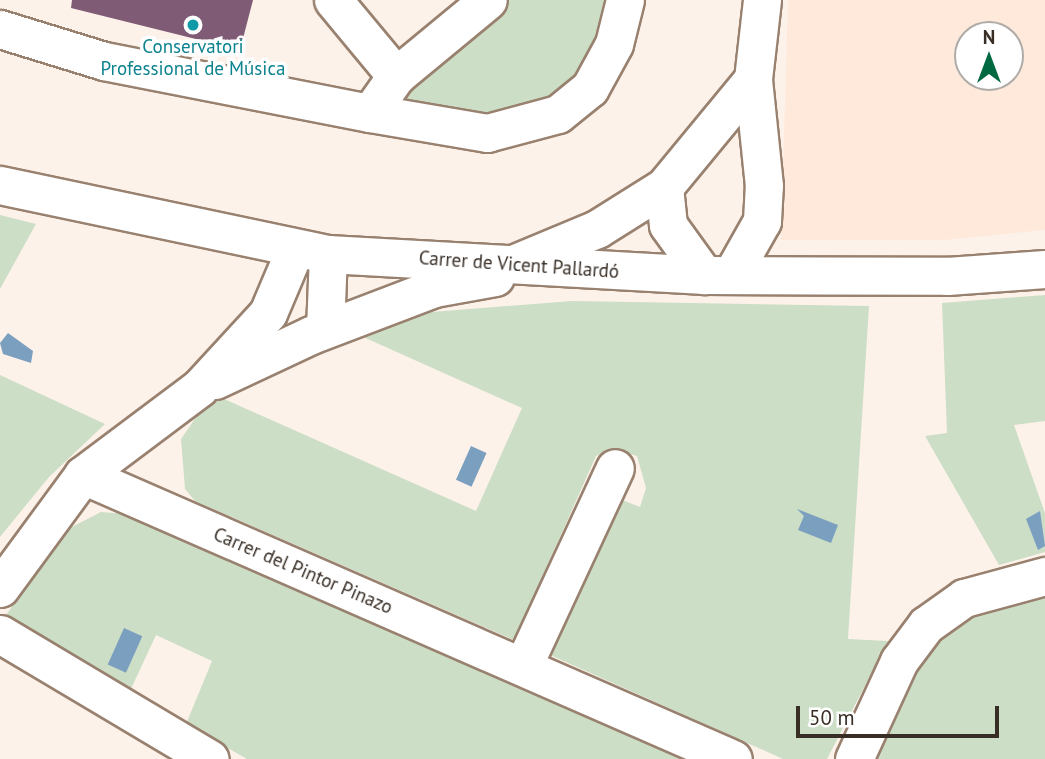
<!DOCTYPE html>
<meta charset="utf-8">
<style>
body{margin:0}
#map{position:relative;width:1045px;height:759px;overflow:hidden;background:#fdf2ea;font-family:"PT Sans",sans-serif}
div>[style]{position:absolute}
.built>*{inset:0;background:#fee9da}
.green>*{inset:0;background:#ccdec6}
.water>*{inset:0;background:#7b9fbf;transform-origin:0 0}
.building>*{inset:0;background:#805b75}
.roads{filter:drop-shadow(2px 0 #99816f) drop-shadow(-2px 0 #99816f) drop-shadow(0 2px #99816f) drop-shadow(0 -2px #99816f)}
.minor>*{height:37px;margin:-18.5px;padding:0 18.5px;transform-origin:18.5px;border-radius:18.5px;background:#fff}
.dots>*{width:19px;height:19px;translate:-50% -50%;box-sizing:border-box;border:4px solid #fff;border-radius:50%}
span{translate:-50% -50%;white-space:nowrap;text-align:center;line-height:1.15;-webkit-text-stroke:7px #fff;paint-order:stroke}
.culture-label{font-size:19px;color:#0d838f}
.street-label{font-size:19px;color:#382e26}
.north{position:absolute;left:954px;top:21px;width:70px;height:70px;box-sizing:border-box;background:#fff;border:2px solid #afaba8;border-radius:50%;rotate:0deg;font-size:19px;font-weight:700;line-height:28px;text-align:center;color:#382e26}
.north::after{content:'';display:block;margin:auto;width:24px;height:32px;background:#006940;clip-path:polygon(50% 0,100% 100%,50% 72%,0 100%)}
.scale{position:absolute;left:796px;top:706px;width:203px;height:32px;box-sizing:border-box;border:4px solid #382e26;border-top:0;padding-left:9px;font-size:21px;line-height:24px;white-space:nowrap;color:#382e26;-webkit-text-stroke:5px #fff;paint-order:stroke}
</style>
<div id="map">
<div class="built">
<i style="clip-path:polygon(evenodd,788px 0,1045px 0,1045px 230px,944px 240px,781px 240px,788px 0,968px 35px,1010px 35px,1010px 77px,968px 77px,968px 35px)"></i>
</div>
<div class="green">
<i style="clip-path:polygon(498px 0,620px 0,583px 85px,489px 126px,383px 108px)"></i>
<i style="clip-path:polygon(0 215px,36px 224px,0 289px)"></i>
<i style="clip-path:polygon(1045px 295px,1045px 421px,1014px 425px,1045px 513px,1045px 552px,999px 565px,925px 436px,947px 433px,942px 303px)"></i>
<i style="clip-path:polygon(572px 301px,869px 306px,848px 639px,888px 641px,827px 759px,783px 759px,548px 654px,617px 498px,640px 507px,646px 488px,637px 456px,614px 449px,596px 456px,514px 640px,195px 501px,185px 489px,181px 439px,201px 410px,222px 398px,476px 511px,522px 408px,361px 336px,432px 312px)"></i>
<i style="clip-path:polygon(0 375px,105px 424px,49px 477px,0 537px)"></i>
<i style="clip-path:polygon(101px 512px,127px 514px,683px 759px,247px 759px,186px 724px,212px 661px,156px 635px,130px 691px,3px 619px,68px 529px)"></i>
<i style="clip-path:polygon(1045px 595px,1045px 759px,876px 759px,915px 671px,939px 641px,979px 614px)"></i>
</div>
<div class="water">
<i style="clip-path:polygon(8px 333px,33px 351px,31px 363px,3px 354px,0 343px)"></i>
<i style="left:471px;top:446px;width:17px;height:37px;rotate:24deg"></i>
<i style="clip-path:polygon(797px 509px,838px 525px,831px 543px,798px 530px,804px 516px)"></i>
<i style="clip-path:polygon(1040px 511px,1045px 546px,1038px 550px,1026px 519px)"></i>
<i style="left:124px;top:628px;width:20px;height:40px;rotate:24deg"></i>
</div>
<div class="building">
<i style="clip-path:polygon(72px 0,253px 0,240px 50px,71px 8px)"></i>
</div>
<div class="roads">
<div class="minor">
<i style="left:333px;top:0;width:99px;rotate:50.3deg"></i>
<i style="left:0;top:29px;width:109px;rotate:17.1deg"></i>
<i style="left:104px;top:61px;width:271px;rotate:11.1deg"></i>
<i style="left:370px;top:113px;width:45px;rotate:-54.9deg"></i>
<i style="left:396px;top:76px;width:119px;rotate:-39.6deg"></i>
<i style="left:370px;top:113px;width:119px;rotate:9.7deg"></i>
<i style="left:487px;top:133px;width:73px;rotate:-15deg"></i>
<i style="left:558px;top:114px;width:41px;rotate:-39.1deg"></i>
<i style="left:590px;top:88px;width:50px;rotate:-61.4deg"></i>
<i style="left:614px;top:44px;width:45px;rotate:-76deg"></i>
<i style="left:0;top:185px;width:335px;rotate:11.9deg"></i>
<i style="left:328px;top:254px;width:377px;rotate:3.2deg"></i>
<i style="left:704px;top:275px;width:243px;rotate:0.2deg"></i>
<i style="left:947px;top:276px;width:98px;rotate:-4.1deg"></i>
<i style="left:664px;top:187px;width:38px;rotate:84deg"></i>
<i style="left:668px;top:225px;width:62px;rotate:54.2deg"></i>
<i style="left:515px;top:263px;width:89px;rotate:-22.5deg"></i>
<i style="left:597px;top:229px;width:79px;rotate:-32.1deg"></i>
<i style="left:664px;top:187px;width:140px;rotate:-50.5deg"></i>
<i style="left:732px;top:274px;width:61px;rotate:-60.5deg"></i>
<i style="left:762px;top:221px;width:35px;rotate:-87deg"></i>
<i style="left:764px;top:186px;width:108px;rotate:-95.9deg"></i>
<i style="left:753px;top:79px;width:80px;rotate:-83.5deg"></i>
<i style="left:325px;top:329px;width:75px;rotate:-87.7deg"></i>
<i style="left:215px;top:380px;width:106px;rotate:-25.1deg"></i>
<i style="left:311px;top:335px;width:132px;rotate:-20.9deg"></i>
<i style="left:434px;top:288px;width:62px;rotate:-10.2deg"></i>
<i style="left:83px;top:475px;width:709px;rotate:23.6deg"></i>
<i style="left:0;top:588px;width:140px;rotate:-53.7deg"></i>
<i style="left:83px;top:475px;width:145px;rotate:-36.9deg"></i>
<i style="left:199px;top:388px;width:102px;rotate:-47.4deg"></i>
<i style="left:268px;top:313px;width:69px;rotate:-67.1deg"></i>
<i style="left:0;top:634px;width:244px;rotate:30.8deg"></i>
<i style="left:523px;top:666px;width:218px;rotate:-65.1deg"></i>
<i style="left:854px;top:759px;width:108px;rotate:-65.3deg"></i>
<i style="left:899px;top:661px;width:45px;rotate:-53.1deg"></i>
<i style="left:926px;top:625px;width:47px;rotate:-35.4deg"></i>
<i style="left:964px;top:598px;width:84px;rotate:-15.2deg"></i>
</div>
</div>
<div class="dots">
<i style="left:193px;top:25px;background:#0f9aa8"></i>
</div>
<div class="culture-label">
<span style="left:193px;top:58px">Conservatori<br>Professional de Música</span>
</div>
<div class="street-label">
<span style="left:519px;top:265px;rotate:4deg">Carrer de Vicent Pallardó</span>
<span style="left:303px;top:571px;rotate:23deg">Carrer del Pintor Pinazo</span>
</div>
<div class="north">N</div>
<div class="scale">50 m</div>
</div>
